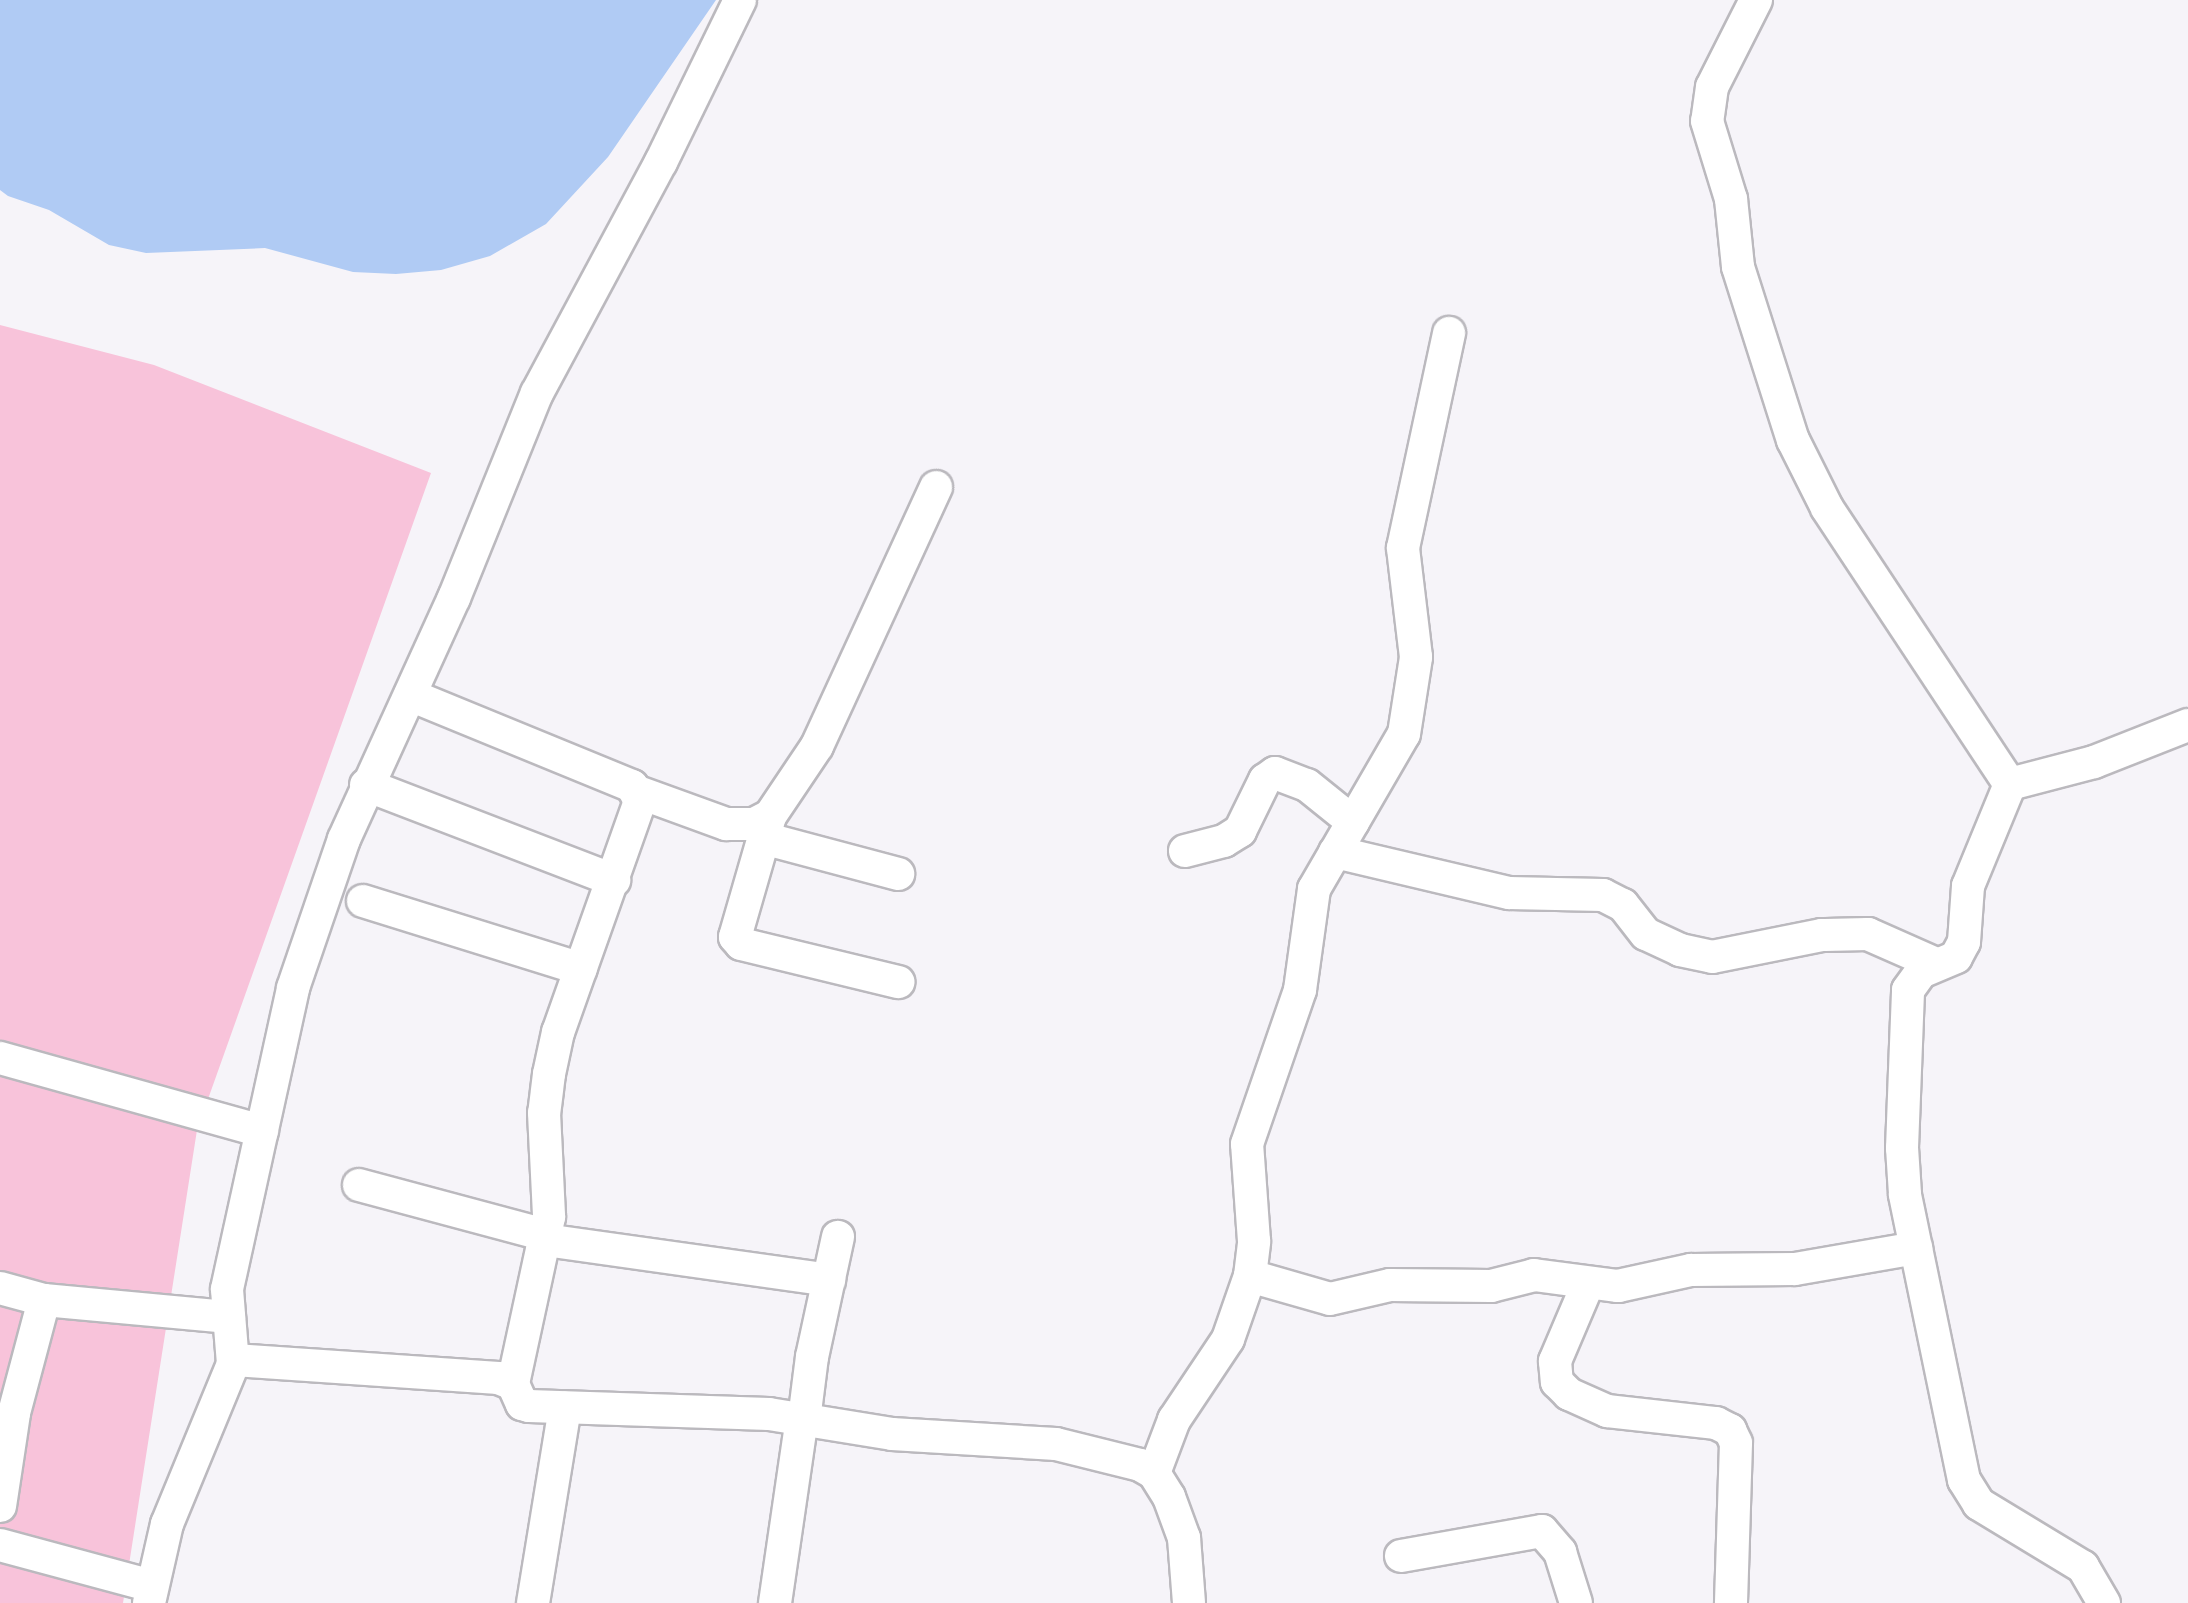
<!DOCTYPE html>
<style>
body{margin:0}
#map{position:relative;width:2188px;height:1603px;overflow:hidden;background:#f6f4f9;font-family:Helvetica,sans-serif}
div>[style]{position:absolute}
.green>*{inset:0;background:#f8c3da}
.water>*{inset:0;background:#b0cbf4}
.roads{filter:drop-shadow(2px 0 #bbb9be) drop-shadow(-2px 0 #bbb9be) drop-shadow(0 2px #bbb9be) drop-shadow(0 -2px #bbb9be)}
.minor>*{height:32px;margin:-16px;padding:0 16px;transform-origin:16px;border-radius:16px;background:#fff}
span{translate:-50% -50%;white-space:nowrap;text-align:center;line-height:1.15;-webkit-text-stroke:6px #fff;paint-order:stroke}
</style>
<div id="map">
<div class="green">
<i style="clip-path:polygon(0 325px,154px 365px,431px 473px,197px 1130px,123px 1603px,0 1603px)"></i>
</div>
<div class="water">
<i style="clip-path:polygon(0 0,716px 0,608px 157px,546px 224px,490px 256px,441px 270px,396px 274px,353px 272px,265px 248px,146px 253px,109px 245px,49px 210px,8px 196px,0 190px)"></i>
</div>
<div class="roads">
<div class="minor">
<i style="left:1756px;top:0;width:97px;rotate:116.8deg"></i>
<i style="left:1712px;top:87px;width:34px;rotate:98deg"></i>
<i style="left:1707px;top:121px;width:82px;rotate:72.9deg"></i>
<i style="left:1731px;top:199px;width:68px;rotate:84.1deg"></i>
<i style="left:1738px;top:267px;width:182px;rotate:72.4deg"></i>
<i style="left:1793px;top:440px;width:76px;rotate:63.4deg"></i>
<i style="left:1827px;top:508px;width:331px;rotate:56.5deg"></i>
<i style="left:410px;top:695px;width:240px;rotate:22.3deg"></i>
<i style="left:632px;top:786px;width:17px;rotate:62deg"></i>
<i style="left:640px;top:801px;width:245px;rotate:109.5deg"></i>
<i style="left:558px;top:1032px;width:43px;rotate:102.1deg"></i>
<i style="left:549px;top:1074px;width:39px;rotate:97deg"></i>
<i style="left:544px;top:1113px;width:104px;rotate:87.2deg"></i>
<i style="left:549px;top:1217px;width:171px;rotate:102.2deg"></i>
<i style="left:366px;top:785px;width:266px;rotate:21deg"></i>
<i style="left:638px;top:792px;width:94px;rotate:20deg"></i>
<i style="left:726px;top:824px;width:28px"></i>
<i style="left:754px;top:824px;width:18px;rotate:-27deg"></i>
<i style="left:770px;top:816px;width:84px;rotate:-56.1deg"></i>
<i style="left:817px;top:746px;width:285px;rotate:-65.3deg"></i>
<i style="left:770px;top:816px;width:126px;rotate:106.1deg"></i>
<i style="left:735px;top:937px;width:9px;rotate:49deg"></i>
<i style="left:741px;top:944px;width:162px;rotate:13.6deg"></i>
<i style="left:763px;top:838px;width:140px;rotate:14.9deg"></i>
<i style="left:1185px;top:851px;width:40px;rotate:-14.4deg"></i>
<i style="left:1224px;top:841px;width:19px;rotate:-32deg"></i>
<i style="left:1240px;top:831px;width:57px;rotate:-63.9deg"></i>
<i style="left:1265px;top:780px;width:12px;rotate:-35deg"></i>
<i style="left:1275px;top:773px;width:34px;rotate:21deg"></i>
<i style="left:1307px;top:785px;width:59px;rotate:38.8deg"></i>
<i style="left:1335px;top:852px;width:179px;rotate:13.3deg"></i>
<i style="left:1509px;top:893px;width:94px;rotate:1.2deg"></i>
<i style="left:1603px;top:895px;width:22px;rotate:27deg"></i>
<i style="left:1623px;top:905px;width:37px;rotate:52deg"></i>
<i style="left:1646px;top:934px;width:38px;rotate:25deg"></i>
<i style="left:1680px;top:950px;width:33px;rotate:12deg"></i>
<i style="left:1712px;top:957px;width:112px;rotate:-11.3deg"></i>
<i style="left:1822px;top:935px;width:46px;rotate:-1.2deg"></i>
<i style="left:1868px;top:934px;width:74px;rotate:23.8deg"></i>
<i style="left:363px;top:901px;width:228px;rotate:17.3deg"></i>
<i style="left:0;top:1058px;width:272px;rotate:15.6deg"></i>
<i style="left:359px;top:1185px;width:194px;rotate:15deg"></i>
<i style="left:545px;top:1240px;width:287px;rotate:8deg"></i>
<i style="left:1250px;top:1276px;width:83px;rotate:16deg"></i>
<i style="left:1330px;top:1299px;width:62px;rotate:-13.1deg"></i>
<i style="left:1390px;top:1285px;width:101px;rotate:0.6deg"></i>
<i style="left:1491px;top:1286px;width:44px;rotate:-14.3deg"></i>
<i style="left:1534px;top:1275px;width:85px;rotate:7.5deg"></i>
<i style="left:1618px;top:1286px;width:75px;rotate:-12.4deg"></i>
<i style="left:1691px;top:1270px;width:104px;rotate:-0.6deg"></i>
<i style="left:1795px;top:1269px;width:123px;rotate:-9.8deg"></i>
<i style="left:1587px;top:1286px;width:82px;rotate:113.1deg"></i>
<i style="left:1555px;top:1361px;width:21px;rotate:85deg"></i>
<i style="left:1557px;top:1382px;width:17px;rotate:45deg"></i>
<i style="left:1569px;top:1394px;width:42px;rotate:24.1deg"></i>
<i style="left:1607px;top:1411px;width:110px;rotate:6.3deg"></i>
<i style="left:1716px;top:1423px;width:16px;rotate:27deg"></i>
<i style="left:1730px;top:1430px;width:14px;rotate:65deg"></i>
<i style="left:1736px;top:1443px;width:160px;rotate:91.8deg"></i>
<i style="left:0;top:1288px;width:46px;rotate:15.3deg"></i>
<i style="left:44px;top:1300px;width:186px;rotate:5.3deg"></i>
<i style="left:234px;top:1360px;width:265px;rotate:3.9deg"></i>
<i style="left:498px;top:1378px;width:16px;rotate:22deg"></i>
<i style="left:513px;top:1384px;width:22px;rotate:66deg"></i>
<i style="left:522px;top:1404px;width:7px;rotate:16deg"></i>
<i style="left:529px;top:1406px;width:240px;rotate:1.9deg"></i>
<i style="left:769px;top:1414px;width:125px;rotate:9.2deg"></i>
<i style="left:892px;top:1434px;width:164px;rotate:3.5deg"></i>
<i style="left:1056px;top:1444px;width:87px;rotate:14deg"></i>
<i style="left:1140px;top:1465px;width:16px;rotate:30deg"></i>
<i style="left:1154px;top:1473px;width:28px;rotate:58deg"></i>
<i style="left:1169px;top:1497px;width:44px;rotate:69.9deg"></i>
<i style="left:1184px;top:1538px;width:65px;rotate:85.6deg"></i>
<i style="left:804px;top:1420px;width:64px;rotate:-82.8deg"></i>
<i style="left:812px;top:1357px;width:123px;rotate:-77.8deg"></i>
<i style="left:1154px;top:1473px;width:57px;rotate:-69.3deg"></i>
<i style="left:1174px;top:1420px;width:97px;rotate:-56.3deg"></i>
<i style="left:1228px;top:1339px;width:67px;rotate:-70.8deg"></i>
<i style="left:1250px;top:1276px;width:35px;rotate:-83deg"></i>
<i style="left:1254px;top:1241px;width:97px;rotate:-94.1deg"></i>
<i style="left:1247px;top:1144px;width:163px;rotate:-71deg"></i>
<i style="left:1300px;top:990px;width:102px;rotate:-82.1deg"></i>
<i style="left:1314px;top:889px;width:179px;rotate:-59.9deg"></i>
<i style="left:1404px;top:734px;width:78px;rotate:-81.1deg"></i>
<i style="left:1416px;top:657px;width:110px;rotate:-96.8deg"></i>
<i style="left:1403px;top:548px;width:220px;rotate:-77.9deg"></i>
<i style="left:0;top:1506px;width:94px;rotate:-81.4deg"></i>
<i style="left:14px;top:1413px;width:117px;rotate:-75.1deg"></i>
<i style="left:0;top:1545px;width:157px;rotate:15.1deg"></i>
<i style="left:1401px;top:1556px;width:143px;rotate:-10.1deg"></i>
<i style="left:1542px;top:1531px;width:28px;rotate:49deg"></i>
<i style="left:1560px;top:1552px;width:53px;rotate:72.6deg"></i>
<i style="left:149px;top:1603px;width:81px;rotate:-77.2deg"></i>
<i style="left:167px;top:1524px;width:173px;rotate:-67.6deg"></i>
<i style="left:233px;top:1364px;width:75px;rotate:-94.6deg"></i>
<i style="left:227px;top:1289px;width:308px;rotate:-77.6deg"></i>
<i style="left:293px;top:988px;width:157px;rotate:-71.1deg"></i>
<i style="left:344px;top:839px;width:265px;rotate:-65.5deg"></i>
<i style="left:454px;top:598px;width:221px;rotate:-68deg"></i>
<i style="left:537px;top:393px;width:262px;rotate:-61.8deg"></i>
<i style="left:661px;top:162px;width:180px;rotate:-64deg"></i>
<i style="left:533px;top:1603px;width:198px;rotate:-80.7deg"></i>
<i style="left:775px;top:1603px;width:186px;rotate:-81.7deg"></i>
<i style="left:2104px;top:1603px;width:42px;rotate:-120.3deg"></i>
<i style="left:2083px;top:1567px;width:122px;rotate:-148.8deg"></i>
<i style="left:1979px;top:1504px;width:28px;rotate:-122deg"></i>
<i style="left:1964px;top:1480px;width:292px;rotate:-101.7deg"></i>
<i style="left:1905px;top:1194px;width:46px;rotate:-93.7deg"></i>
<i style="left:1902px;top:1148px;width:158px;rotate:-87.8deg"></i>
<i style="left:1908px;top:990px;width:22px;rotate:-54deg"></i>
<i style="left:1921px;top:972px;width:38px;rotate:-23deg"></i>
<i style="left:1956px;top:957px;width:17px;rotate:-62deg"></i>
<i style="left:1964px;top:942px;width:56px;rotate:-85.9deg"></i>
<i style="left:1968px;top:886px;width:110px;rotate:-67.6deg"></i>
<i style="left:2010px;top:784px;width:87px;rotate:-14.7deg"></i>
<i style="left:2094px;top:762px;width:101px;rotate:-21.5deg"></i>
</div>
</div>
</div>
